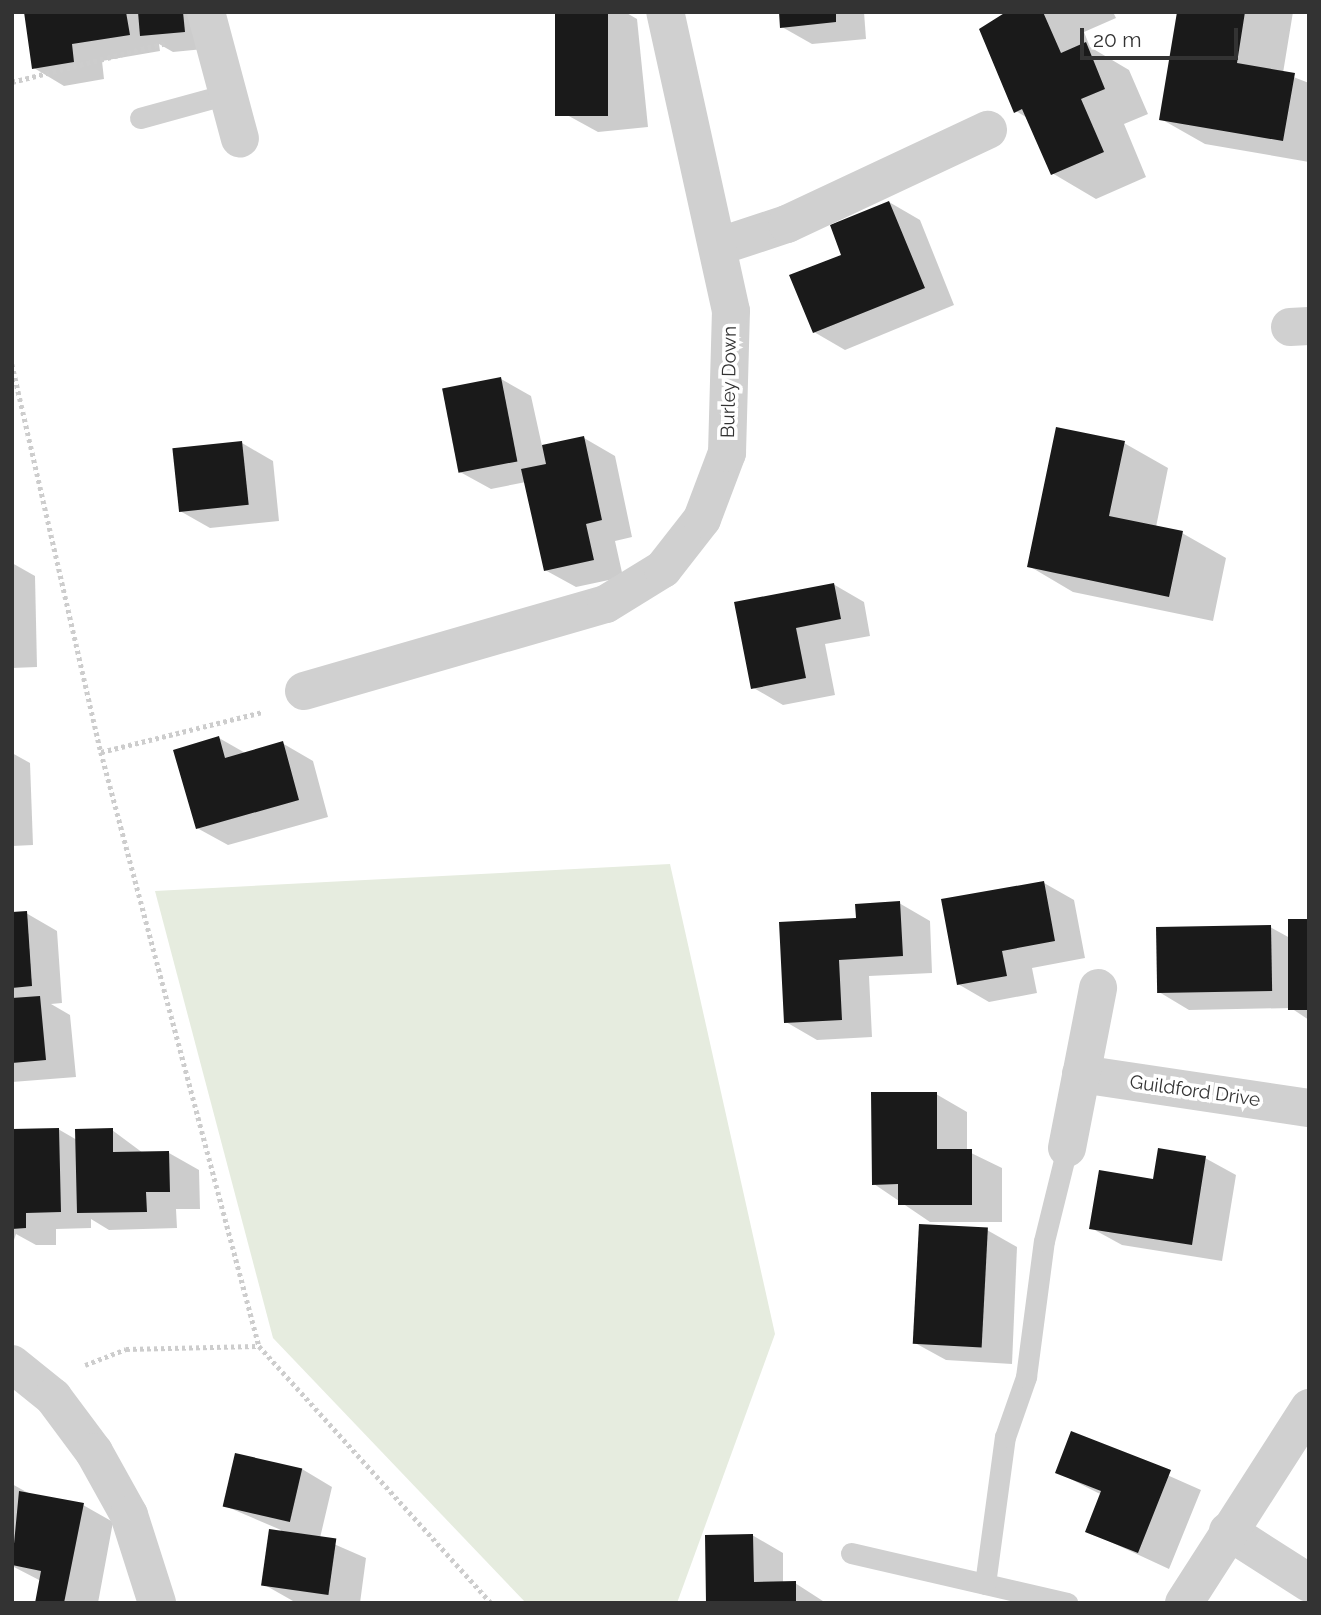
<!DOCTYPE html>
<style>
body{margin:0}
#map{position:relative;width:1321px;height:1615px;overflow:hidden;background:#fff;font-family:Raleway,sans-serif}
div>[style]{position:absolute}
.green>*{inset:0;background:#e6ecdf}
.shadow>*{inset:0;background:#0003}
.building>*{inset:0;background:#1a1a1a;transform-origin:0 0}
.path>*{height:4.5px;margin-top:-2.25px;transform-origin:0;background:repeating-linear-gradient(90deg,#cdcdcd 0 3.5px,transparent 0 7px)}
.service>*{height:21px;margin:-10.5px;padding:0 10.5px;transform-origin:10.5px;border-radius:10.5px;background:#d0d0d0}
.minor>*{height:38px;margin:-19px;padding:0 19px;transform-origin:19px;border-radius:19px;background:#d0d0d0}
span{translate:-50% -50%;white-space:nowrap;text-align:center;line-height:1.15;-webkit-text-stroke:7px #fff;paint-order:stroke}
.street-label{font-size:19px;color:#333}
.frame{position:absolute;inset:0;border:14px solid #333;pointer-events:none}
.scale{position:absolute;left:1080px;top:28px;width:158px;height:32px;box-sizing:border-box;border:4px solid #333;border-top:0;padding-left:9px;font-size:21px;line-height:24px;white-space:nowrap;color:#333;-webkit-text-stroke:5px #fff;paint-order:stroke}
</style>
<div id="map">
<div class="green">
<i style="clip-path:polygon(670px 864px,775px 1334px,677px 1603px,526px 1603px,273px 1338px,155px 891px)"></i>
</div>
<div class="shadow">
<i style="clip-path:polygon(25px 12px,211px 12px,214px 48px,173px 52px,159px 44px,160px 51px,102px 61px,104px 79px,64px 86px,34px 68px)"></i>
<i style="clip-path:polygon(557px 12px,625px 12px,637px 19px,648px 127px,598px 132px,567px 115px)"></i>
<i style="clip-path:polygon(781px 12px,864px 12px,866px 39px,812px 44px,782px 27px)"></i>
<i style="clip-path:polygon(1008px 12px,1113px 12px,1116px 18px,1084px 32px,1090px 47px,1129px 70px,1148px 114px,1124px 124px,1146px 177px,1096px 199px,1052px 173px,1029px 119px,1016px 111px)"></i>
<i style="clip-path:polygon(1179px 12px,1293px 12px,1283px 73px,1309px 83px,1309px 162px,1205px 144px,1161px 119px)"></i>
<i style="clip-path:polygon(889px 202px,920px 220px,954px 305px,845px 350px,814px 332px,844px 256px)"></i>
<i style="clip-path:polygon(501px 379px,531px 396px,542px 446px,584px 438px,615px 456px,632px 537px,615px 541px,623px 577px,576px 587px,545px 570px,526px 482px,491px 489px,460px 472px)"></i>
<i style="clip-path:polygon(242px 443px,273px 461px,279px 521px,210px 528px,180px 511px)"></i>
<i style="clip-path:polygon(1124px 443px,1168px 468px,1156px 527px,1182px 533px,1226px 558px,1213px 621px,1073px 592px,1029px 566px)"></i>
<i style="clip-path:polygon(12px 563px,35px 576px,37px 667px,12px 668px)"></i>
<i style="clip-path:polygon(833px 584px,864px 602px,870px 636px,825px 644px,835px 695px,783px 705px,752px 687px,736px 603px)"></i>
<i style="clip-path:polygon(219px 738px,247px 754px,282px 743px,313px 761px,328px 817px,228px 845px,197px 828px)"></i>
<i style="clip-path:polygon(12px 753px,30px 763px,33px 845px,12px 846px)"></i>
<i style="clip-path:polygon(1044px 883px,1074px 900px,1085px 958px,1032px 968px,1037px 993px,989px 1002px,958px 984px)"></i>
<i style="clip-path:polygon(899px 903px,930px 921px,932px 973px,869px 976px,872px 1037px,817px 1040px,786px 1022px,858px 919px)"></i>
<i style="clip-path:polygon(26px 913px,57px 931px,62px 1003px,51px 1004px,70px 1015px,76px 1077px,12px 1082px,12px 914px)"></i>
<i style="clip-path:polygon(1309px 921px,1309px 1020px,1291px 1008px,1189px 1010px,1159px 992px,1270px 927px,1290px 938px)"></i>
<i style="clip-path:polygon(936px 1094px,967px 1112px,967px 1151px,1002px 1168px,1002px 1222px,930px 1222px,874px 1184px)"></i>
<i style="clip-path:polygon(58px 1129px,77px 1140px,112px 1130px,143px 1153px,169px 1153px,199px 1170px,200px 1209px,176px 1209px,177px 1228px,109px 1230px,91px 1219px,91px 1228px,56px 1229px,56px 1245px,36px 1245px,16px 1234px,12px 1246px,12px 1130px)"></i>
<i style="clip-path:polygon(1205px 1158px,1236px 1175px,1222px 1261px,1122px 1245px,1091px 1228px,1154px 1181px)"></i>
<i style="clip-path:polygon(987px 1230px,1017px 1247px,1012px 1364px,946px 1360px,915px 1343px)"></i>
<i style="clip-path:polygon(1072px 1433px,1201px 1490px,1169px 1569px,1087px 1531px,1102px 1495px,1057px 1472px)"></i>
<i style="clip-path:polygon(237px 1455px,302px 1469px,332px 1487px,320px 1538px,366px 1558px,360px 1603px,293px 1601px,263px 1584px,281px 1530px,225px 1506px)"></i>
<i style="clip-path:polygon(12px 1484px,30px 1494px,83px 1505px,113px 1522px,98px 1603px,39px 1603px,41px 1581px,12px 1566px)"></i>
<i style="clip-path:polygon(752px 1535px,783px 1553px,783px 1583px,795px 1583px,826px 1603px,708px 1603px)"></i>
</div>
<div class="building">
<i style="clip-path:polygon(24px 12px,126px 12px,130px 35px,72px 44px,74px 62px,32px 69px)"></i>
<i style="clip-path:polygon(138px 12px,183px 12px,185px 32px,140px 36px)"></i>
<i style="left:555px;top:12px;width:53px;height:104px"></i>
<i style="clip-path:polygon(779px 12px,836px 12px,836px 22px,780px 28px)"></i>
<i style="clip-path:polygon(1006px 12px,1043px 12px,1061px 53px,1086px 42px,1105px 89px,1081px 99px,1104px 152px,1051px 175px,1022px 109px,1014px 113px,979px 29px)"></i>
<i style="clip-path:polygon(1177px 12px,1245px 12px,1237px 63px,1295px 73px,1283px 141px,1159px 120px)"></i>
<i style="clip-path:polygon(889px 201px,925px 288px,813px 333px,789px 275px,841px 255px,830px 225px)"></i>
<i style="left:501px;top:377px;width:86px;height:60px;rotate:79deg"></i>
<i style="clip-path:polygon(1056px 427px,1125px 441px,1109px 516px,1183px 531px,1169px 597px,1027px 567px)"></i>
<i style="clip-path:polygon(584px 436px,602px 520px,586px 524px,594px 560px,544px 571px,521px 469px,546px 464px,542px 445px)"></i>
<i style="left:242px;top:441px;width:64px;height:70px;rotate:84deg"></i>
<i style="clip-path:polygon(834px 583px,841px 619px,796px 628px,806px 678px,751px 689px,734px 602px)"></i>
<i style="clip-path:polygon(219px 736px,225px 758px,283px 741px,299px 800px,196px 829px,173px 750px)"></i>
<i style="clip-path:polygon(1044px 881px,1055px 941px,1002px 951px,1007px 976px,957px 985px,941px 899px)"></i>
<i style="clip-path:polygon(900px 901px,903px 956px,839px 960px,842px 1020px,784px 1023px,779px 922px,856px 918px,855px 904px)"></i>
<i style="clip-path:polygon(27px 911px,32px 986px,12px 988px,12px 912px)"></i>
<i style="left:1309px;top:919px;width:91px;height:21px;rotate:90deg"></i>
<i style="left:1271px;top:925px;width:66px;height:115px;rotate:89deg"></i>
<i style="clip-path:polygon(40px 996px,46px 1060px,12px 1063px,12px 998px)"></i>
<i style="clip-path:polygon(871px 1092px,937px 1092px,937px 1149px,972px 1149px,972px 1205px,898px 1205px,898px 1184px,872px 1185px)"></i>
<i style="clip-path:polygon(59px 1128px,61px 1212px,26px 1213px,26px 1228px,12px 1229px,12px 1129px)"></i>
<i style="clip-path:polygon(113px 1128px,113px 1152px,169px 1151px,170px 1192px,146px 1192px,147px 1212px,77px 1213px,75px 1129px)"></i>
<i style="clip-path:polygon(1158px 1148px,1206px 1156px,1192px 1245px,1089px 1229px,1099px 1170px,1153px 1179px)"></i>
<i style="left:919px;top:1224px;width:69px;height:120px;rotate:3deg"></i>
<i style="clip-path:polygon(1071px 1431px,1171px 1470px,1138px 1553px,1085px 1532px,1101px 1491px,1055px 1473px)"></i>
<i style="left:235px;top:1453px;width:69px;height:55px;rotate:13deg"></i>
<i style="clip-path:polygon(19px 1491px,84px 1503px,64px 1603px,35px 1603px,41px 1571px,12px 1565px)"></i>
<i style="left:269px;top:1529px;width:68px;height:57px;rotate:8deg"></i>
<i style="clip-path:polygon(753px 1534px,754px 1582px,796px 1581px,796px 1603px,706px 1603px,705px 1535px)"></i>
</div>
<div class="path">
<i style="left:12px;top:82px;width:159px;rotate:-14.2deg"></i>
<i style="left:12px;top:364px;width:398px;rotate:77.1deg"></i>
<i style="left:101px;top:752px;width:615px;rotate:75.1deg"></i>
<i style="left:259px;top:1346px;width:346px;rotate:47.9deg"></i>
<i style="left:101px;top:752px;width:167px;rotate:-13.9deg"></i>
<i style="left:85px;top:1365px;width:44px;rotate:-21.3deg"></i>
<i style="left:126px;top:1349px;width:133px;rotate:-1.3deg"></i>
</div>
<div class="service">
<i style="left:140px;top:118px;width:91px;rotate:-15.3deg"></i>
<i style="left:851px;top:1553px;width:222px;rotate:13deg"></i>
<i style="left:985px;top:1584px;width:148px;rotate:-82.3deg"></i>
<i style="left:1005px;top:1437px;width:64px;rotate:-70.7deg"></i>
<i style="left:1026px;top:1377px;width:137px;rotate:-82.5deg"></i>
<i style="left:1044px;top:1241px;width:96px;rotate:-76.1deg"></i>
</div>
<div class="minor">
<i style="left:206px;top:12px;width:131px;rotate:75deg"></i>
<i style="left:720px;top:246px;width:71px;rotate:-18.2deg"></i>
<i style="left:787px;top:224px;width:222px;rotate:-25.1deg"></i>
<i style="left:1290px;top:327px;width:19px;rotate:-3deg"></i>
<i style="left:304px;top:691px;width:314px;rotate:-16.1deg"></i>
<i style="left:606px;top:604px;width:67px;rotate:-31.6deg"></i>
<i style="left:663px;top:569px;width:63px;rotate:-52deg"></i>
<i style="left:702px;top:519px;width:71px;rotate:-69.3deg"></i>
<i style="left:727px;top:453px;width:142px;rotate:-88.4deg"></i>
<i style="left:731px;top:311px;width:306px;rotate:-102.4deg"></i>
<i style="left:1081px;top:1074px;width:231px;rotate:8.5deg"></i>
<i style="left:1067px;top:1148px;width:163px;rotate:-79deg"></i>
<i style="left:12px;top:1364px;width:53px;rotate:38.8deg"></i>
<i style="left:53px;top:1397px;width:69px;rotate:53.3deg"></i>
<i style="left:94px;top:1452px;width:72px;rotate:60.9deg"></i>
<i style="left:129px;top:1515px;width:92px;rotate:72.3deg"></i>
<i style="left:1228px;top:1531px;width:96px;rotate:32.7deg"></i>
<i style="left:1184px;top:1603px;width:232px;rotate:-57.3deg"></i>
</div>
<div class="street-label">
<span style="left:729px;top:382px;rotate:-89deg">Burley Down</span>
<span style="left:1195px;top:1091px;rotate:8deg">Guildford Drive</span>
</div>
<div class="frame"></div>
<div class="scale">20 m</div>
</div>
